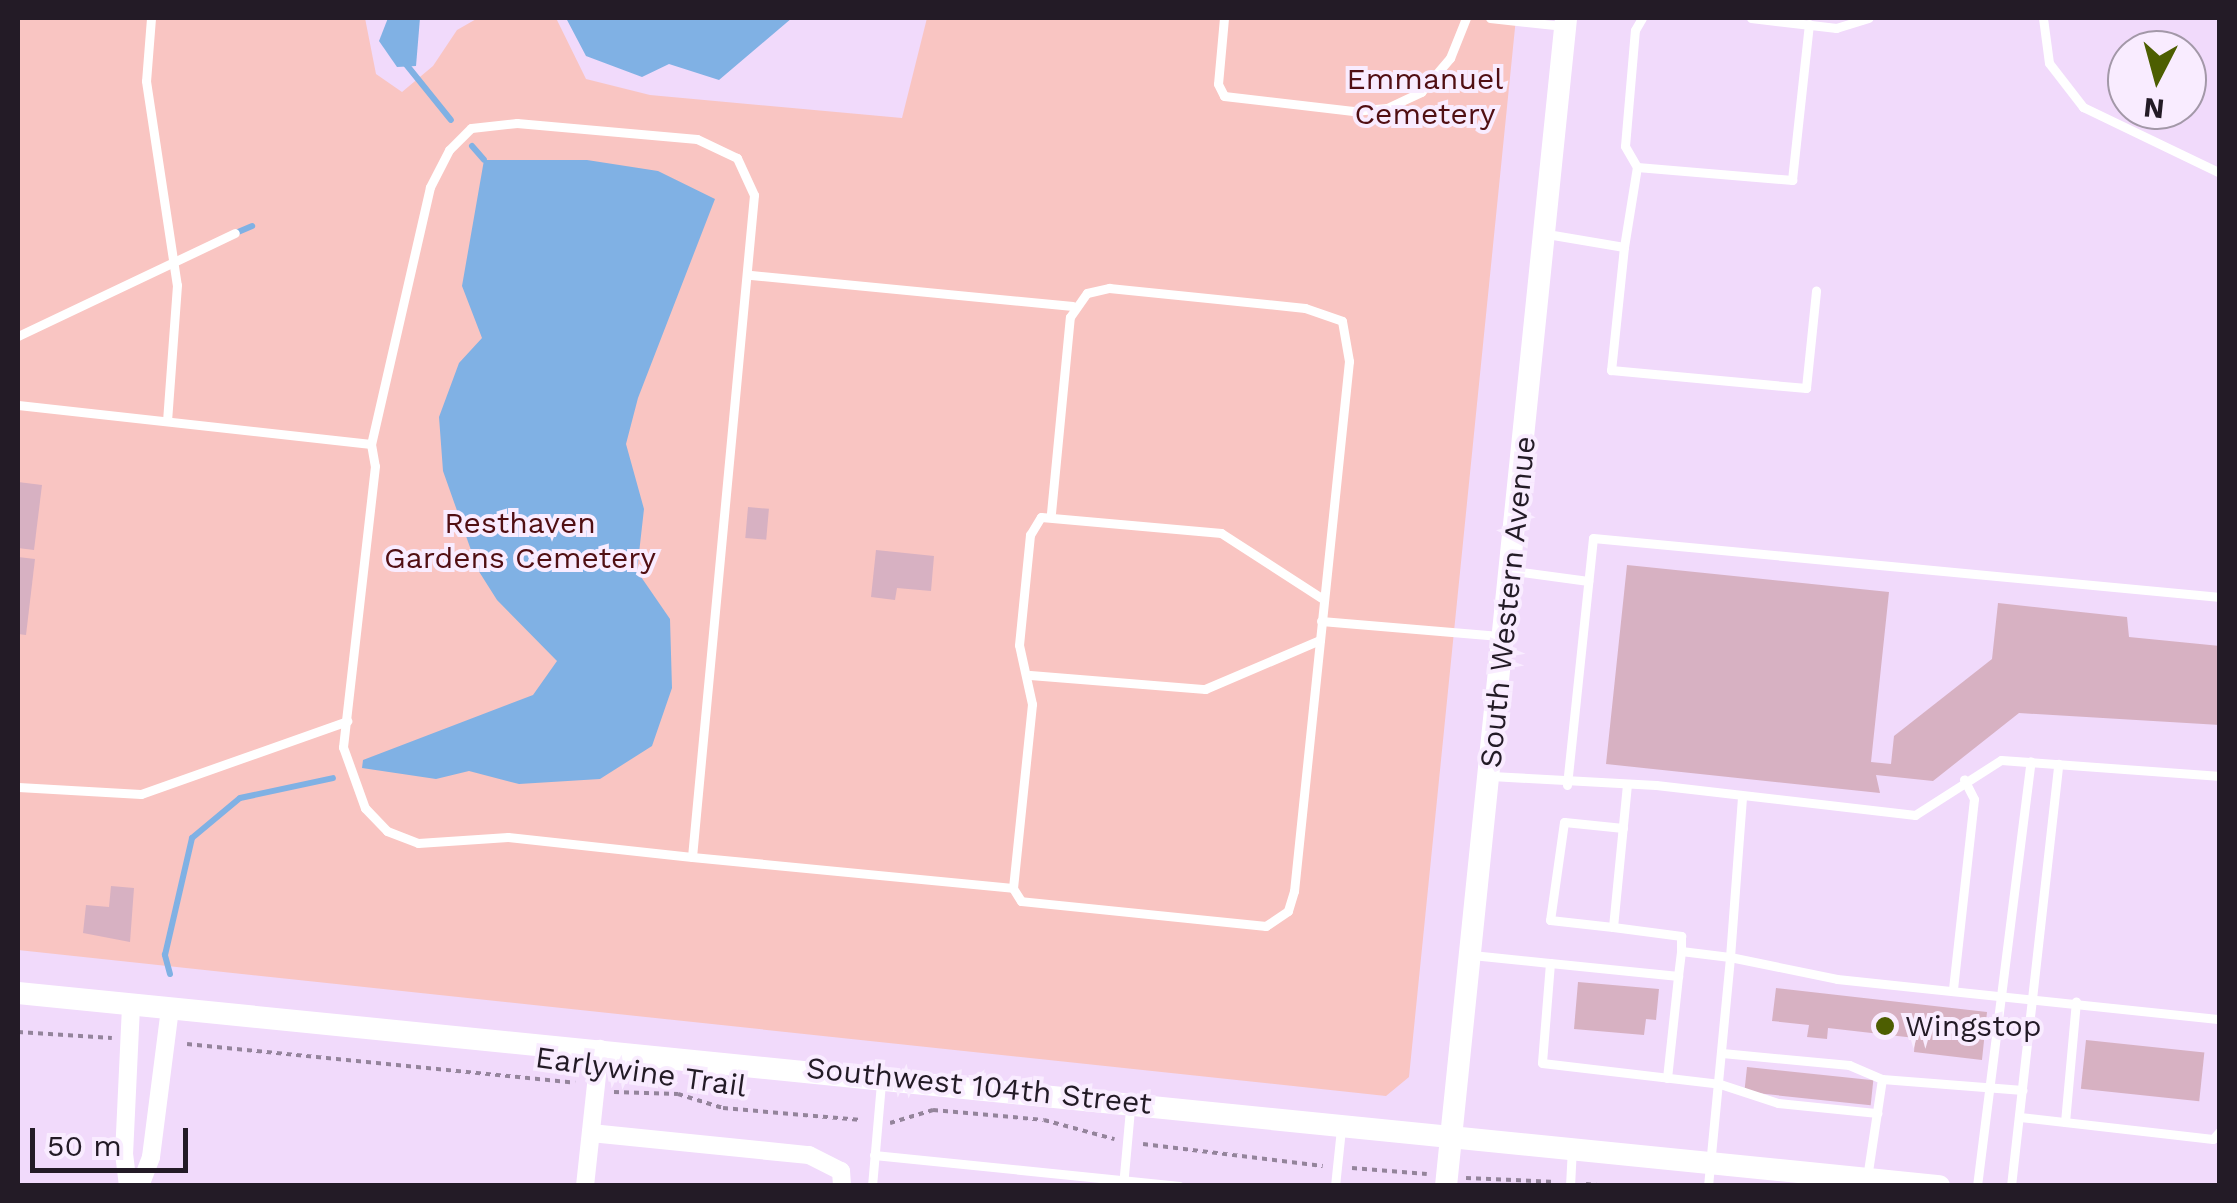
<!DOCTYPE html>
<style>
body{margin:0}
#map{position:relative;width:2237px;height:1203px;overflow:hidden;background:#f1dafb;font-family:"Work Sans",sans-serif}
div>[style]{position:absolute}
.green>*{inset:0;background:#f9c5c2}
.water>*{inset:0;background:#80b1e4}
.stream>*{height:6px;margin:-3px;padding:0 3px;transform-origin:3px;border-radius:3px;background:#80b1e4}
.building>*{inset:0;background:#d7b1c2;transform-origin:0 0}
.path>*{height:4px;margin-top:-2px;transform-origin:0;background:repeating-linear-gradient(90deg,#94849b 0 5px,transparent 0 10px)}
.lane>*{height:9px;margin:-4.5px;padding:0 4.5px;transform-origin:4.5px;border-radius:4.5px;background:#fff}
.street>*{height:18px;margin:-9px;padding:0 9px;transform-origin:9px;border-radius:9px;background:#fff}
.secondary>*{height:22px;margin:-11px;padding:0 11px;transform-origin:11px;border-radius:11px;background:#fff}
.dots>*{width:28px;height:28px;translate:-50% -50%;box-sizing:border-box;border:5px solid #f9ecff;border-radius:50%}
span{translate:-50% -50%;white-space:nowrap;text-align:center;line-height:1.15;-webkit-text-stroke:8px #f9ecff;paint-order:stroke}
.park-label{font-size:30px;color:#510f13}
.street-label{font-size:30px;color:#231b26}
.poi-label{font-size:30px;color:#231b26}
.left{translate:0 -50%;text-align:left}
.frame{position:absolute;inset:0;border:20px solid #231b26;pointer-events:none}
.north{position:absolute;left:2107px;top:30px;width:100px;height:100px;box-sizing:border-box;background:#f9ecff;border:2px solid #a398a8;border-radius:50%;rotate:186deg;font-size:28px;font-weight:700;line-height:40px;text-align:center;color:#231b26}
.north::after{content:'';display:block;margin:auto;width:35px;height:45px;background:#4d5e01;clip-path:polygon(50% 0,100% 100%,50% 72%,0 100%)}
.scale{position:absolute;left:30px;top:1128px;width:158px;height:45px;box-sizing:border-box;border:5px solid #231b26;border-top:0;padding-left:12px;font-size:30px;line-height:35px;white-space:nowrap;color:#231b26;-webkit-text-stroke:8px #f9ecff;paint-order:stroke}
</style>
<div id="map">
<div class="green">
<i style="clip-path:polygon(18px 18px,365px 18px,376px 74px,402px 92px,433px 66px,457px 30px,478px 18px,556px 18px,586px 79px,650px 95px,902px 118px,927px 18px,1516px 18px,1409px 1077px,1386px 1096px,18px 950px)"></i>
</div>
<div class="water">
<i style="clip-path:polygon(388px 18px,420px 18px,416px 66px,397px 67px,379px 41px)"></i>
<i style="clip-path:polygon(566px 18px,792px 18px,719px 80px,669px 64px,642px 77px,586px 56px)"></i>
<i style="clip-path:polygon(484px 160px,587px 160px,658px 171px,715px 199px,638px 398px,626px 444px,644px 509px,637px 571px,670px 619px,672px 688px,652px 746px,600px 779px,519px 784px,469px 771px,436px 779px,362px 768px,363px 760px,533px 695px,557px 661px,497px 600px,478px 570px,443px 471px,439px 417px,459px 363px,482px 338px,462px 286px)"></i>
</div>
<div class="stream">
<i style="left:405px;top:63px;width:73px;rotate:51.1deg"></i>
<i style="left:472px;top:146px;width:18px;rotate:49deg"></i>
<i style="left:231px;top:235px;width:23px;rotate:-23deg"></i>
<i style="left:170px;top:974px;width:20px;rotate:-105deg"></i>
<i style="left:165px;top:955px;width:120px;rotate:-77deg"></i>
<i style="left:192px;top:838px;width:62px;rotate:-39.8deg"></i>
<i style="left:240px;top:798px;width:95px;rotate:-12.1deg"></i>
</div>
<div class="building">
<i style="clip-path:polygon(18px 482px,42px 485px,34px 550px,18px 548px)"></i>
<i style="left:748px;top:507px;width:21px;height:31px;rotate:5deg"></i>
<i style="clip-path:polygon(876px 550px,934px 556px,931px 591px,897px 588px,895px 600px,871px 597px)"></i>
<i style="clip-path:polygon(18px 557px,35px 559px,26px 635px,18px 634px)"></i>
<i style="clip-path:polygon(1627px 565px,1889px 592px,1871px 762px,1891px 764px,1894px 736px,1992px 659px,1998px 603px,2127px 617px,2129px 637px,2220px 646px,2220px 725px,2019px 713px,1933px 781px,1876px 775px,1880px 793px,1606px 764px)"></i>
<i style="clip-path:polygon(111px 886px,134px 888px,130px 942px,83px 933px,86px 905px,109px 907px)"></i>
<i style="clip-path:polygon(1578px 982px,1659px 989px,1656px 1020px,1646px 1019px,1644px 1035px,1574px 1029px)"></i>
<i style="clip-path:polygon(1776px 988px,1987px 1012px,1982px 1060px,1914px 1052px,1915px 1038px,1828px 1028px,1827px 1039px,1807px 1037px,1809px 1025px,1772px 1021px)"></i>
<i style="left:2086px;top:1040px;width:119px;height:49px;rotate:6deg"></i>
<i style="left:1747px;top:1067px;width:127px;height:25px;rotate:6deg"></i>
</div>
<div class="path">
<i style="left:18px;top:1032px;width:94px;rotate:3.7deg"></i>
<i style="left:187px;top:1044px;width:390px;rotate:5.7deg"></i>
<i style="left:614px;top:1092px;width:64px;rotate:1.8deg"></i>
<i style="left:678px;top:1094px;width:47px;rotate:17.3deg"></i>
<i style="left:723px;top:1108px;width:139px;rotate:5deg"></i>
<i style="left:890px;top:1123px;width:45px;rotate:-16.8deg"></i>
<i style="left:933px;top:1110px;width:111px;rotate:5.1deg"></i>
<i style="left:1044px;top:1120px;width:73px;rotate:15.2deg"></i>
<i style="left:1143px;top:1144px;width:181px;rotate:7deg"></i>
<i style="left:1352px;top:1168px;width:75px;rotate:4.6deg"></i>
<i style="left:1466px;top:1178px;width:90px;rotate:2.5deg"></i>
<i style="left:1586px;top:1184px;width:25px;rotate:5deg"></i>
</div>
<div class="lane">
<i style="left:151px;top:18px;width:63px;rotate:94.5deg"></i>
<i style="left:146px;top:81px;width:206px;rotate:81.4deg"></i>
<i style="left:177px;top:285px;width:135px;rotate:94.2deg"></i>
<i style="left:1224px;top:18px;width:66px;rotate:95.2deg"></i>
<i style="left:1218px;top:84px;width:13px;rotate:63deg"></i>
<i style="left:1224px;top:96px;width:130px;rotate:6.6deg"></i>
<i style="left:1353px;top:111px;width:34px;rotate:-5deg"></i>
<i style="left:1387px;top:108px;width:38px;rotate:-25deg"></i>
<i style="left:1421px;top:92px;width:45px;rotate:-49.5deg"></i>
<i style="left:1450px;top:58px;width:43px;rotate:-68.2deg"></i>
<i style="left:1490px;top:18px;width:72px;rotate:6.3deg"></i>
<i style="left:1751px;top:18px;width:86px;rotate:6.7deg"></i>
<i style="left:1836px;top:28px;width:34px;rotate:-17deg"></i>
<i style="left:2043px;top:18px;width:45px;rotate:82.4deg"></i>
<i style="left:2049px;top:63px;width:56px;rotate:52.3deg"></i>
<i style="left:2083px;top:107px;width:152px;rotate:25.7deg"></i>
<i style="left:1637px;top:167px;width:24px;rotate:-120deg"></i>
<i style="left:1625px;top:146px;width:116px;rotate:-85.1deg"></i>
<i style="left:1635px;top:30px;width:14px;rotate:-60deg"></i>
<i style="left:1547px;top:234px;width:78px;rotate:9.6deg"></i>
<i style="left:1624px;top:247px;width:81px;rotate:-80.8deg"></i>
<i style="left:1637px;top:167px;width:156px;rotate:4.8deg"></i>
<i style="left:1792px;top:180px;width:157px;rotate:-83.8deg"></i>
<i style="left:1624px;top:247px;width:124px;rotate:96deg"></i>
<i style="left:1611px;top:370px;width:196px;rotate:5.3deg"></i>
<i style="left:1806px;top:388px;width:98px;rotate:-84.1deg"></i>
<i style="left:751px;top:275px;width:323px;rotate:5.5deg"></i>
<i style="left:18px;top:336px;width:240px;rotate:-25.4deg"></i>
<i style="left:18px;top:405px;width:355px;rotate:6.3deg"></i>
<i style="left:1051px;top:513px;width:197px;rotate:-84.5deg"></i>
<i style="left:1070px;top:317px;width:29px;rotate:-55deg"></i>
<i style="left:1087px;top:293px;width:23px;rotate:-13deg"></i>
<i style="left:1109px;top:288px;width:197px;rotate:5.8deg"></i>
<i style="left:1305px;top:308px;width:39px;rotate:19deg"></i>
<i style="left:1342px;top:321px;width:41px;rotate:80.1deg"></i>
<i style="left:1349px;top:361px;width:533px;rotate:95.92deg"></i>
<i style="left:1294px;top:891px;width:21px;rotate:107deg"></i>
<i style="left:1288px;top:911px;width:27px;rotate:146deg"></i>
<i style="left:1266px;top:926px;width:246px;rotate:-174.2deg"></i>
<i style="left:1021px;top:901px;width:15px;rotate:-122deg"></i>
<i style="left:1013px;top:888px;width:185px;rotate:-84.1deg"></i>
<i style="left:1032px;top:704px;width:60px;rotate:-102.4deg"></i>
<i style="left:1019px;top:645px;width:111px;rotate:-84.3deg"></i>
<i style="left:1030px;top:535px;width:21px;rotate:-59deg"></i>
<i style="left:1041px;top:517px;width:181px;rotate:5.1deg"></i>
<i style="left:1221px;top:533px;width:121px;rotate:32.9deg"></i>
<i style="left:1514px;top:571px;width:75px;rotate:7.7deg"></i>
<i style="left:1321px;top:621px;width:179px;rotate:4.8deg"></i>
<i style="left:1030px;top:675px;width:176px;rotate:4.6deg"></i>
<i style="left:1205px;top:689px;width:125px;rotate:-23.1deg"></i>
<i style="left:1491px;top:776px;width:165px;rotate:3.1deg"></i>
<i style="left:1656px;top:785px;width:261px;rotate:6.6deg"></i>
<i style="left:1915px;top:815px;width:102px;rotate:-32.6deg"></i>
<i style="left:2001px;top:760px;width:220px;rotate:4.2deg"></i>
<i style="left:1567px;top:785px;width:248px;rotate:-84deg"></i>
<i style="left:1593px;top:538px;width:630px;rotate:5.38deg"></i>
<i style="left:18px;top:787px;width:123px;rotate:3.3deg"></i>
<i style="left:141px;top:794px;width:219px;rotate:-19.5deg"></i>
<i style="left:1623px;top:828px;width:59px;rotate:-174.2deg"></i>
<i style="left:1564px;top:822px;width:99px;rotate:98.1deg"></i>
<i style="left:1550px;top:920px;width:63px;rotate:6.3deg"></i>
<i style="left:1613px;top:927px;width:143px;rotate:-84.4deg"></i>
<i style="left:692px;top:857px;width:665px;rotate:-84.65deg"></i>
<i style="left:754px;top:195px;width:41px;rotate:-114.7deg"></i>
<i style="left:737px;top:158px;width:44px;rotate:-154.6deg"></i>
<i style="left:697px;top:139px;width:181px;rotate:-174.9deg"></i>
<i style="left:517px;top:123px;width:46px;rotate:173.8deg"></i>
<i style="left:471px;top:128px;width:31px;rotate:135deg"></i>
<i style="left:449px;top:150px;width:42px;rotate:117.2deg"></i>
<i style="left:430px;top:187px;width:264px;rotate:102.9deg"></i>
<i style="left:371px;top:444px;width:22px;rotate:80deg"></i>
<i style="left:375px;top:466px;width:283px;rotate:96.5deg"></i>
<i style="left:343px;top:747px;width:65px;rotate:70.2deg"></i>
<i style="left:365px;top:808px;width:32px;rotate:46deg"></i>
<i style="left:387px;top:831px;width:33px;rotate:21deg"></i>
<i style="left:418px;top:843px;width:90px;rotate:-3.8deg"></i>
<i style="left:508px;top:837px;width:185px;rotate:6.2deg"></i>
<i style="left:692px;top:857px;width:322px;rotate:5.5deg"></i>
<i style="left:1613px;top:927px;width:69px;rotate:7.5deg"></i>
<i style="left:1681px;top:936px;width:15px;rotate:90deg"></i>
<i style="left:1472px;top:955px;width:78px;rotate:5.9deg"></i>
<i style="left:1550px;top:963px;width:100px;rotate:94.6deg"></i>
<i style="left:1542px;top:1063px;width:179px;rotate:6.7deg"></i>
<i style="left:1720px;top:1084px;width:61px;rotate:18.1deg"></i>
<i style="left:1778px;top:1103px;width:100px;rotate:5.8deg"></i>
<i style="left:1550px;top:963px;width:129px;rotate:5.8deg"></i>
<i style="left:1678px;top:976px;width:25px;rotate:-83deg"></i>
<i style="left:1681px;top:951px;width:49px;rotate:7deg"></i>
<i style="left:1730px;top:957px;width:161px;rotate:-85.7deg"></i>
<i style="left:1953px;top:989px;width:191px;rotate:-83.7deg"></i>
<i style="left:1974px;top:799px;width:22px;rotate:-117deg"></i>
<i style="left:1722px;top:1053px;width:128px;rotate:5.4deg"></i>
<i style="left:1849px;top:1065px;width:36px;rotate:23deg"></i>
<i style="left:1667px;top:1078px;width:103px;rotate:-83.8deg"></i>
<i style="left:2020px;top:1117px;width:194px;rotate:6.5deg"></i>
<i style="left:2213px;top:1139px;width:11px;rotate:-49deg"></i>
<i style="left:2065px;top:1122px;width:121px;rotate:-84.8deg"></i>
<i style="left:874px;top:1155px;width:307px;rotate:5.8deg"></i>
<i style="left:1867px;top:1178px;width:100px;rotate:-81.4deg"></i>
<i style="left:1882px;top:1079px;width:141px;rotate:4.5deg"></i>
<i style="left:872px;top:1186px;width:102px;rotate:-85deg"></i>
<i style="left:1123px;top:1186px;width:77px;rotate:-84.8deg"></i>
<i style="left:1335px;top:1186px;width:57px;rotate:-84deg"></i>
<i style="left:1570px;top:1186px;width:37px;rotate:-87deg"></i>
<i style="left:1708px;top:1186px;width:230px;rotate:-84.5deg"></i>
<i style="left:1730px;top:957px;width:109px;rotate:11.6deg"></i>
<i style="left:1837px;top:979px;width:385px;rotate:6deg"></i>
<i style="left:1977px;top:1186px;width:428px;rotate:-82.8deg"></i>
<i style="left:2011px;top:1186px;width:425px;rotate:-83.6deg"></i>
</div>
<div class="street">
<i style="left:591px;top:1133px;width:219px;rotate:5.8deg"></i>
<i style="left:809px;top:1155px;width:36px;rotate:27deg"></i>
<i style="left:841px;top:1171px;width:15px;rotate:86deg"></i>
<i style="left:128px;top:1186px;width:31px;rotate:-97deg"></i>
<i style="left:124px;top:1155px;width:151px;rotate:-87.3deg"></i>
<i style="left:140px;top:1186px;width:31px;rotate:-69deg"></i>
<i style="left:151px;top:1157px;width:150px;rotate:-82.7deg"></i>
<i style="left:585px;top:1186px;width:138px;rotate:-83.8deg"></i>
</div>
<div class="secondary">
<i style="left:18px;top:993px;width:1931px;rotate:5.74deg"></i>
<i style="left:1446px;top:1186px;width:1174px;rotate:-84.13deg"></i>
</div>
<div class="dots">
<i style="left:1885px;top:1026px;background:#4d5e01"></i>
</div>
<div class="park-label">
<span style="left:1425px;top:96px">Emmanuel<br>Cemetery</span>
<span style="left:520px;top:540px">Resthaven<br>Gardens Cemetery</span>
</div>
<div class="street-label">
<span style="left:1508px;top:602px;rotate:-84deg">South Western Avenue</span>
<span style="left:641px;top:1072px;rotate:8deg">Earlywine Trail</span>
<span style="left:979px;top:1086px;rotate:6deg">Southwest 104th Street</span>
</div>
<div class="poi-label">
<span class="left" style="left:1905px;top:1026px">Wingstop</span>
</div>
<div class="frame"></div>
<div class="north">N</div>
<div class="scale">50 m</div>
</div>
